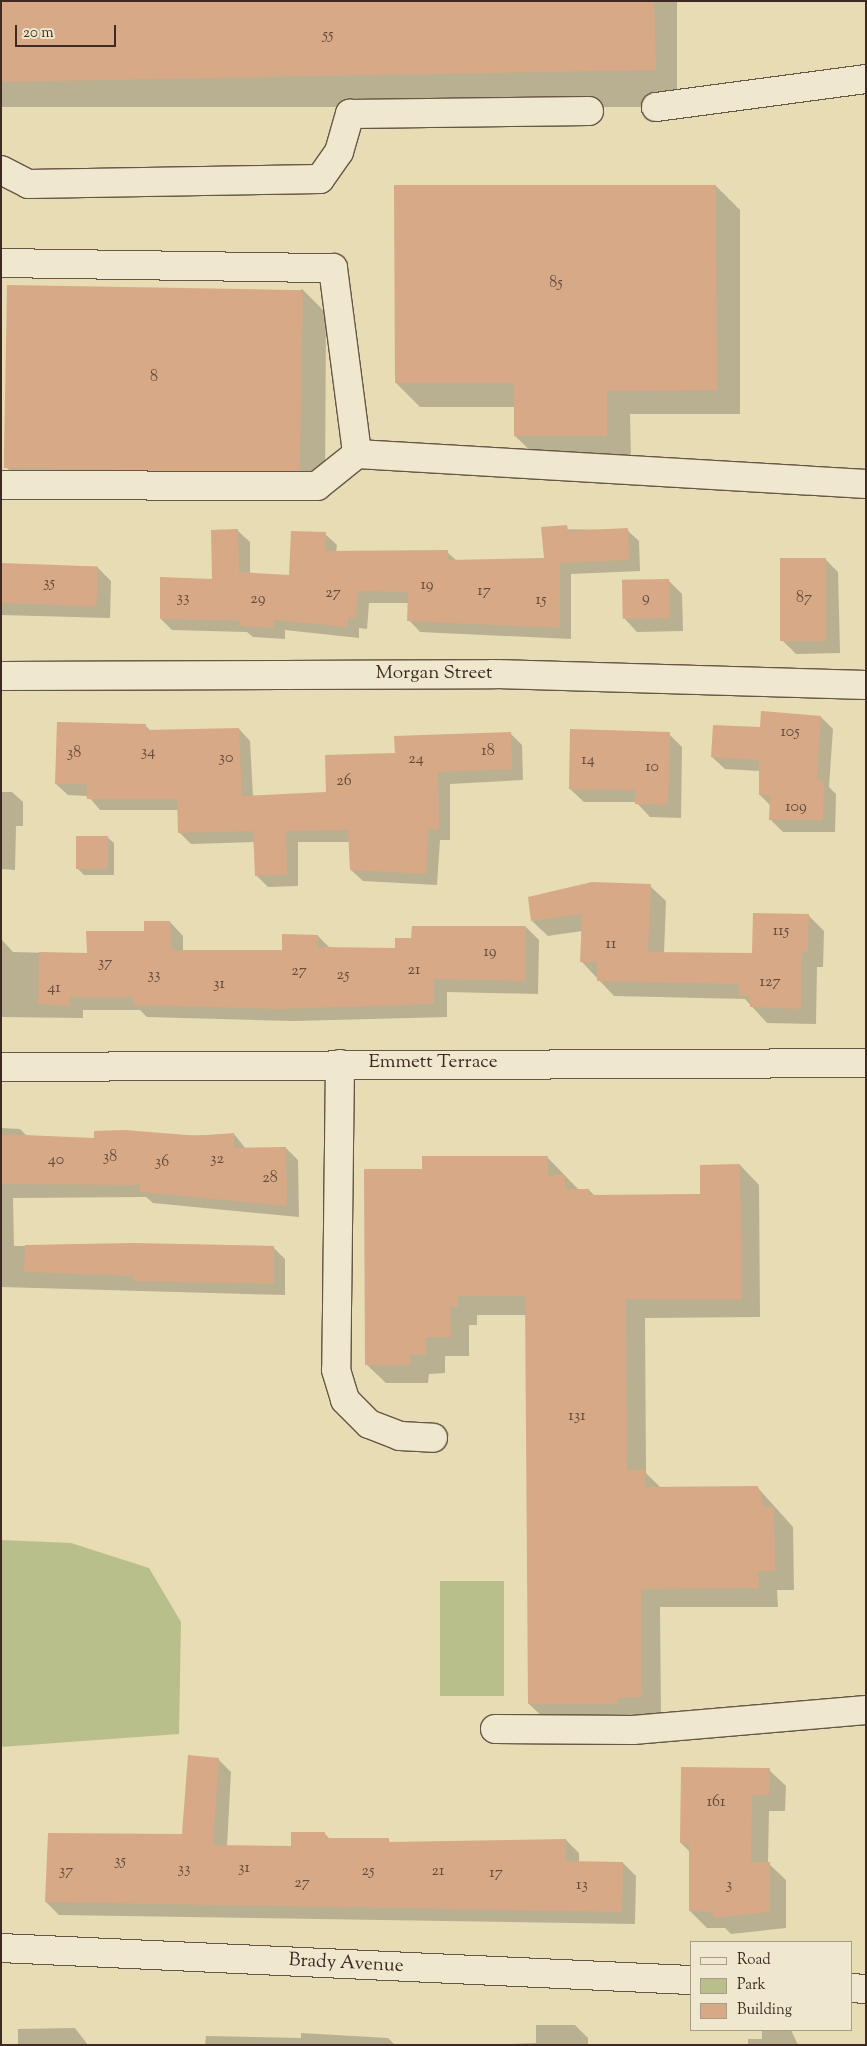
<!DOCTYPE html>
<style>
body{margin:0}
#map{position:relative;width:867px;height:2046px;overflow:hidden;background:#e7dcb4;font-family:"Sorts Mill Goudy",serif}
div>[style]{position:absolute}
.green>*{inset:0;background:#b9bf8a;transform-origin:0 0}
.shadow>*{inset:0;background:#0003;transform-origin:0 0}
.building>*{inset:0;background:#d7a986;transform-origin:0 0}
.roads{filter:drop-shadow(1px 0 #685646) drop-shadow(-1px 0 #685646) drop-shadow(0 1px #685646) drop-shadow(0 -1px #685646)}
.minor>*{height:28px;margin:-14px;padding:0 14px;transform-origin:14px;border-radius:14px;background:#efe8ce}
span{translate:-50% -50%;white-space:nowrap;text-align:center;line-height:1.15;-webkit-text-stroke:5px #efe8ce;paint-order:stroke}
.number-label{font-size:16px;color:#644a3b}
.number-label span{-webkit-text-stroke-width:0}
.street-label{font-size:19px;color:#3e2a22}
.frame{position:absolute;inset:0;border:2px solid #3e2a22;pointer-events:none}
.legend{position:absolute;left:690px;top:1941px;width:162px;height:90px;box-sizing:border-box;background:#efe8ce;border:1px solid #a89c89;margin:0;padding:6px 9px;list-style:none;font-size:15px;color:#3e2a22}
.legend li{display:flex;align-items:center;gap:10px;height:25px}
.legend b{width:25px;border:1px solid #a89c89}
.scale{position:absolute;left:15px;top:25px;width:101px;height:22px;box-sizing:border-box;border:2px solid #3e2a22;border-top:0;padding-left:6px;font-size:15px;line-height:18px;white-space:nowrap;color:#3e2a22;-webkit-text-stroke:4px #efe8ce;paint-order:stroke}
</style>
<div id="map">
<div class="green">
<i style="clip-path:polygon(1px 1540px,71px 1543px,149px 1568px,181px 1622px,179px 1734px,1px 1747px)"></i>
<i style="left:440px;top:1581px;width:64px;height:115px"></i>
</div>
<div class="shadow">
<i style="left:1px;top:1px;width:676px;height:106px"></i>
<i style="clip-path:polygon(716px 186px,740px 210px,740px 414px,630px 414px,631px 460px,540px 460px,515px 436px,515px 407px,420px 407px,396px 383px)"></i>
<i style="clip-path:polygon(302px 289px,326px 313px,325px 494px,31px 492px,7px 468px)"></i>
<i style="clip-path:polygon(542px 529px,627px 530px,639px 541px,640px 571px,571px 574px,571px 639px,420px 632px,409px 620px,409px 603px,369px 603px,367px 629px,359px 628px,359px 638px,285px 630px,285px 639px,253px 637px,247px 632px,172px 630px,161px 619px,213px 580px,238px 531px,250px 542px,250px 574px,290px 576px,325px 534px,337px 545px,336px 552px,447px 552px,457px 561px,545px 559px)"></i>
<i style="clip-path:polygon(825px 559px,838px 572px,840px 653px,796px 654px,783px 641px)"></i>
<i style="clip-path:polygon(1px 564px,97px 567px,111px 581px,110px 618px,1px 615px)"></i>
<i style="clip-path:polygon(669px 581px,682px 594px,683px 631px,637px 632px,624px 618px)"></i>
<i style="clip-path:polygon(821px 717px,833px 729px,829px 787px,836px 794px,835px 832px,783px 832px,771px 820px,771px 806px,760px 795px,760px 771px,725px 769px,712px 757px,761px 729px)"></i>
<i style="clip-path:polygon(145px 725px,151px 731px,239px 729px,250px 741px,253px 796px,327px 793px,396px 754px,510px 733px,522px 745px,523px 780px,450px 784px,450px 840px,440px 840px,437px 885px,363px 881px,351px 870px,349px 842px,298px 842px,298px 886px,268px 887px,256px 875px,255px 842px,191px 844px,179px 832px,178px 810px,100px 810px,88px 796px,68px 795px,56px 784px)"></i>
<i style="clip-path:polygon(669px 734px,682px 747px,681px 818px,650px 817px,636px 802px,584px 802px,570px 789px)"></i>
<i style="clip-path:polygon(1px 792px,12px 792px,23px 802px,23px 826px,16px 826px,15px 870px,1px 869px)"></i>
<i style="clip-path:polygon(107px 837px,114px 843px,114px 875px,84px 875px,77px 868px)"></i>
<i style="clip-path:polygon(650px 886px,666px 901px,664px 954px,754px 954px,808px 915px,824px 931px,823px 967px,817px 967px,816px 1024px,767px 1023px,745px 999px,614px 996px,581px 961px,582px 931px,548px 936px,532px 921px)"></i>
<i style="clip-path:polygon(170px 922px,183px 936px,183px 952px,283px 952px,318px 936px,330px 948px,396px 949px,413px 940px,526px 927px,539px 940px,538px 994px,447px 992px,447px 1017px,294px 1021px,147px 1017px,140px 1010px,83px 1010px,83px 1018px,1px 1017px,1px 939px,13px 952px,88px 954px)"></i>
<i style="clip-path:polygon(1px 1128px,20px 1129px,28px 1137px,95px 1139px,234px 1134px,246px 1149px,286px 1148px,298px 1160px,299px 1217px,153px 1203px,146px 1197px,13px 1198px,14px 1246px,273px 1247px,285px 1259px,285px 1295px,1px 1287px)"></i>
<i style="clip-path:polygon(547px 1157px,579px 1190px,589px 1190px,595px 1196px,701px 1196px,740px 1165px,759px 1185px,760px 1317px,645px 1318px,646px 1473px,661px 1488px,758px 1488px,793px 1527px,794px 1590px,777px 1590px,778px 1607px,660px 1607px,661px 1716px,549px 1723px,529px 1704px,527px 1315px,477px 1315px,477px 1325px,469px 1325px,469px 1356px,445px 1356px,445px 1373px,429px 1374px,428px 1383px,386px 1383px,366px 1364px,424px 1170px)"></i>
<i style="clip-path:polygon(218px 1759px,231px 1772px,227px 1846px,292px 1847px,324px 1833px,330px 1839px,388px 1840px,392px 1844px,566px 1840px,579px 1853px,579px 1862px,623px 1863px,636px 1876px,635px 1924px,59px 1915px,46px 1902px,183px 1836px)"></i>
<i style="clip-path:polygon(769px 1770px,786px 1786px,785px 1811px,769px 1811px,768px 1863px,786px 1880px,786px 1928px,731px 1934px,725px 1928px,707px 1928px,690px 1911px,690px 1852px,681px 1843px)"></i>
<i style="clip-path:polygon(536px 2025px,575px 2025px,588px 2038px,588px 2045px,484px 2045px,536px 2043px)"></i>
<i style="clip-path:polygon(75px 2028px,88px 2045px,18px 2045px,18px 2029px)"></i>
<i style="clip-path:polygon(762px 2030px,791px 2030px,798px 2045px,748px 2045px,748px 2039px,762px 2039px)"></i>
<i style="clip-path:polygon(301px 2033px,388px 2038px,395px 2045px,205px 2045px,206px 2036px,301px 2038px)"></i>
</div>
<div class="building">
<i style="clip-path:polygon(1px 1px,654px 1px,656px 70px,1px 82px)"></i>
<i style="clip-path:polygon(394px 185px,716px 185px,717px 390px,607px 391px,607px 436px,514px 436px,514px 383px,395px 383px)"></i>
<i style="left:7px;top:285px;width:296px;height:183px;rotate:1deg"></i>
<i style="clip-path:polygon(567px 525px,568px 531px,628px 528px,629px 560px,560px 563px,560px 628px,407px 621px,408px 592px,358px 591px,356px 618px,348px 617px,348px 627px,274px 620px,273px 628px,240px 626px,240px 621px,160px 619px,160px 577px,212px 579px,211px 530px,238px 529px,239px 572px,289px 575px,291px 531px,326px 532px,325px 551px,448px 550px,448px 560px,544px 558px,541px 527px)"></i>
<i style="left:780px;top:558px;width:46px;height:83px"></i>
<i style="left:1px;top:563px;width:97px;height:40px;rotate:2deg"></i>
<i style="left:669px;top:579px;width:39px;height:47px;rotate:89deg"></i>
<i style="clip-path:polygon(761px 711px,821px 716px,817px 780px,824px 781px,823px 820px,769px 820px,770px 796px,759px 795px,759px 760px,711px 757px,713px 725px,760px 727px)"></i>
<i style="clip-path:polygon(57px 722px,146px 724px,146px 730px,239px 728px,242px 796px,326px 792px,325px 755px,395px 753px,394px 736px,511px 732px,512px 769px,438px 772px,439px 829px,428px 829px,426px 874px,350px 870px,348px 830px,286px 831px,287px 875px,255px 876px,253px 831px,178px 833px,177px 799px,87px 799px,86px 784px,55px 784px)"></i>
<i style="clip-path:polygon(570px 729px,670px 732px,668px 805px,635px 804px,635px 790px,569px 789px)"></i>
<i style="left:76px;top:836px;width:32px;height:33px"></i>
<i style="clip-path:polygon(592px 882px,651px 884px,648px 952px,752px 953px,753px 913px,809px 914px,808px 952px,802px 952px,801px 1009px,750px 1007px,750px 996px,739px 996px,739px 984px,597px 981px,597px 962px,580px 962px,582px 914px,531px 921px,528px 897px)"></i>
<i style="clip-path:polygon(144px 921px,170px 921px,171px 948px,175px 950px,282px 950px,282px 934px,318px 935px,318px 947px,395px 948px,395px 938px,411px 938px,412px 926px,526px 926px,525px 981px,434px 979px,434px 1004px,280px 1009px,133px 1005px,133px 997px,70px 997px,70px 1006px,38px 1004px,39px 952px,87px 953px,86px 931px,144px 931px)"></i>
<i style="clip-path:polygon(125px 1130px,199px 1136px,234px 1133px,234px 1148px,286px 1147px,287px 1206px,140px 1192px,140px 1185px,1px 1184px,1px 1134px,94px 1138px,94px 1131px)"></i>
<i style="clip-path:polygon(422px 1156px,548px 1156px,548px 1175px,565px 1175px,565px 1189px,589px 1189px,589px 1195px,700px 1194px,700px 1165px,740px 1164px,742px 1299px,626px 1299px,627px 1470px,645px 1470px,645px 1487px,758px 1486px,764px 1506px,774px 1507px,775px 1571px,758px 1571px,759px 1588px,641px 1589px,642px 1697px,618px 1698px,618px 1704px,528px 1704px,525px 1296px,458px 1296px,458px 1307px,450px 1307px,451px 1337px,426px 1337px,426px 1355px,410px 1355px,410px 1365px,365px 1365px,364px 1169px,422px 1169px)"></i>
<i style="clip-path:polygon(133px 1243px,274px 1246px,274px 1284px,133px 1281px,133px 1276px,24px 1272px,25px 1245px)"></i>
<i style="clip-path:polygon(188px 1755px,219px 1758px,213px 1845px,291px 1846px,291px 1832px,325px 1832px,325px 1838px,389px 1838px,389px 1842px,566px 1839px,566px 1861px,623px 1862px,622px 1912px,45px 1902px,48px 1833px,182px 1834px)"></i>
<i style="clip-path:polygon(681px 1767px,770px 1768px,769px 1795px,752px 1795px,751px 1862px,770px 1862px,770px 1912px,713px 1918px,713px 1912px,689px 1911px,689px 1844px,680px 1843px)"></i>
</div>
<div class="roads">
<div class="minor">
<i style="left:656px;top:107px;width:212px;rotate:-7.6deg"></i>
<i style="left:1px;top:170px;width:30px;rotate:27deg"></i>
<i style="left:28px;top:184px;width:292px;rotate:-1deg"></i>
<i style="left:320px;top:179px;width:33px;rotate:-55deg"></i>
<i style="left:339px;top:152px;width:40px;rotate:-74deg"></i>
<i style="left:350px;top:114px;width:239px;rotate:-0.7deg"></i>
<i style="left:1px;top:263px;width:332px;rotate:0.9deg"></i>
<i style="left:333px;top:268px;width:188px;rotate:82.6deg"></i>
<i style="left:1px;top:485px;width:316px;rotate:0.2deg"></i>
<i style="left:317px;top:486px;width:51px;rotate:-38.7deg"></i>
<i style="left:357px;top:454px;width:510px;rotate:3.37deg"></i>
<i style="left:1px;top:676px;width:491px;rotate:-0.2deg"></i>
<i style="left:492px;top:674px;width:374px;rotate:1.7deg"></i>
<i style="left:340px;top:1064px;width:306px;rotate:90.7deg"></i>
<i style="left:336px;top:1370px;width:31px;rotate:73deg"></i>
<i style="left:345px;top:1400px;width:34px;rotate:45deg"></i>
<i style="left:369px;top:1424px;width:33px;rotate:21deg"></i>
<i style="left:400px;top:1436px;width:33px;rotate:3deg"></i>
<i style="left:1px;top:1067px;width:865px;rotate:-0.26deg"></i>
<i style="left:495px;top:1729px;width:138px;rotate:0.4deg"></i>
<i style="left:633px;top:1730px;width:234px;rotate:-4.9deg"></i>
<i style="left:1px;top:1948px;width:691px;rotate:2.66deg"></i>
<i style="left:851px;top:1988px;width:15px;rotate:4deg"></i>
</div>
</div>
<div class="number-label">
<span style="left:328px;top:36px">55</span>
<span style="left:556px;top:284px">85</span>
<span style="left:154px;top:378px">8</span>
<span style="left:49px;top:584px">35</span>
<span style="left:427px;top:586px">19</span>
<span style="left:484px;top:592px">17</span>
<span style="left:333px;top:594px">27</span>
<span style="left:183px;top:599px">33</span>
<span style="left:646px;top:599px">9</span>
<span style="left:804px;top:599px">87</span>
<span style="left:258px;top:600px">29</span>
<span style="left:541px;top:601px">15</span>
<span style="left:790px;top:733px">105</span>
<span style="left:488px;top:752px">18</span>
<span style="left:148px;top:753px">34</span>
<span style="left:74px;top:754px">38</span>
<span style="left:226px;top:759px">30</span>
<span style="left:416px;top:760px">24</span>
<span style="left:588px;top:761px">14</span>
<span style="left:652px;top:768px">10</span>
<span style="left:344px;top:782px">26</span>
<span style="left:796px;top:808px">109</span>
<span style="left:781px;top:932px">115</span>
<span style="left:611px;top:945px">11</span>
<span style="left:490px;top:953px">19</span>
<span style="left:105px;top:964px">37</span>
<span style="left:414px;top:971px">21</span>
<span style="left:299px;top:972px">27</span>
<span style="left:154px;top:976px">33</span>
<span style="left:343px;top:976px">25</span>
<span style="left:770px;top:983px">127</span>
<span style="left:219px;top:985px">31</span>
<span style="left:54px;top:989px">41</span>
<span style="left:110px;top:1158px">38</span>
<span style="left:217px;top:1160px">32</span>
<span style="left:56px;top:1161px">40</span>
<span style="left:162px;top:1163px">36</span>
<span style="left:270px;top:1179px">28</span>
<span style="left:577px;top:1417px">131</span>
<span style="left:716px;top:1803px">161</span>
<span style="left:120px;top:1862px">35</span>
<span style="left:244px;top:1869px">31</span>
<span style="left:184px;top:1870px">33</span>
<span style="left:66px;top:1872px">37</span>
<span style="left:368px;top:1872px">25</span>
<span style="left:438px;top:1872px">21</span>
<span style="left:496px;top:1874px">17</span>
<span style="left:302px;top:1884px">27</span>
<span style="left:582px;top:1886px">13</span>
<span style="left:729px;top:1886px">3</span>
</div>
<div class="street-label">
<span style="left:434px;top:674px">Morgan Street</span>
<span style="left:433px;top:1063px">Emmett Terrace</span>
<span style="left:346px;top:1964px;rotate:3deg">Brady Avenue</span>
</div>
<div class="frame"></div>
<ul class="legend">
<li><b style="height:6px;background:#efe8ce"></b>Road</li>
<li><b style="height:14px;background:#b9bf8a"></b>Park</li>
<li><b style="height:14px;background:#d7a986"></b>Building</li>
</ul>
<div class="scale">20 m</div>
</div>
